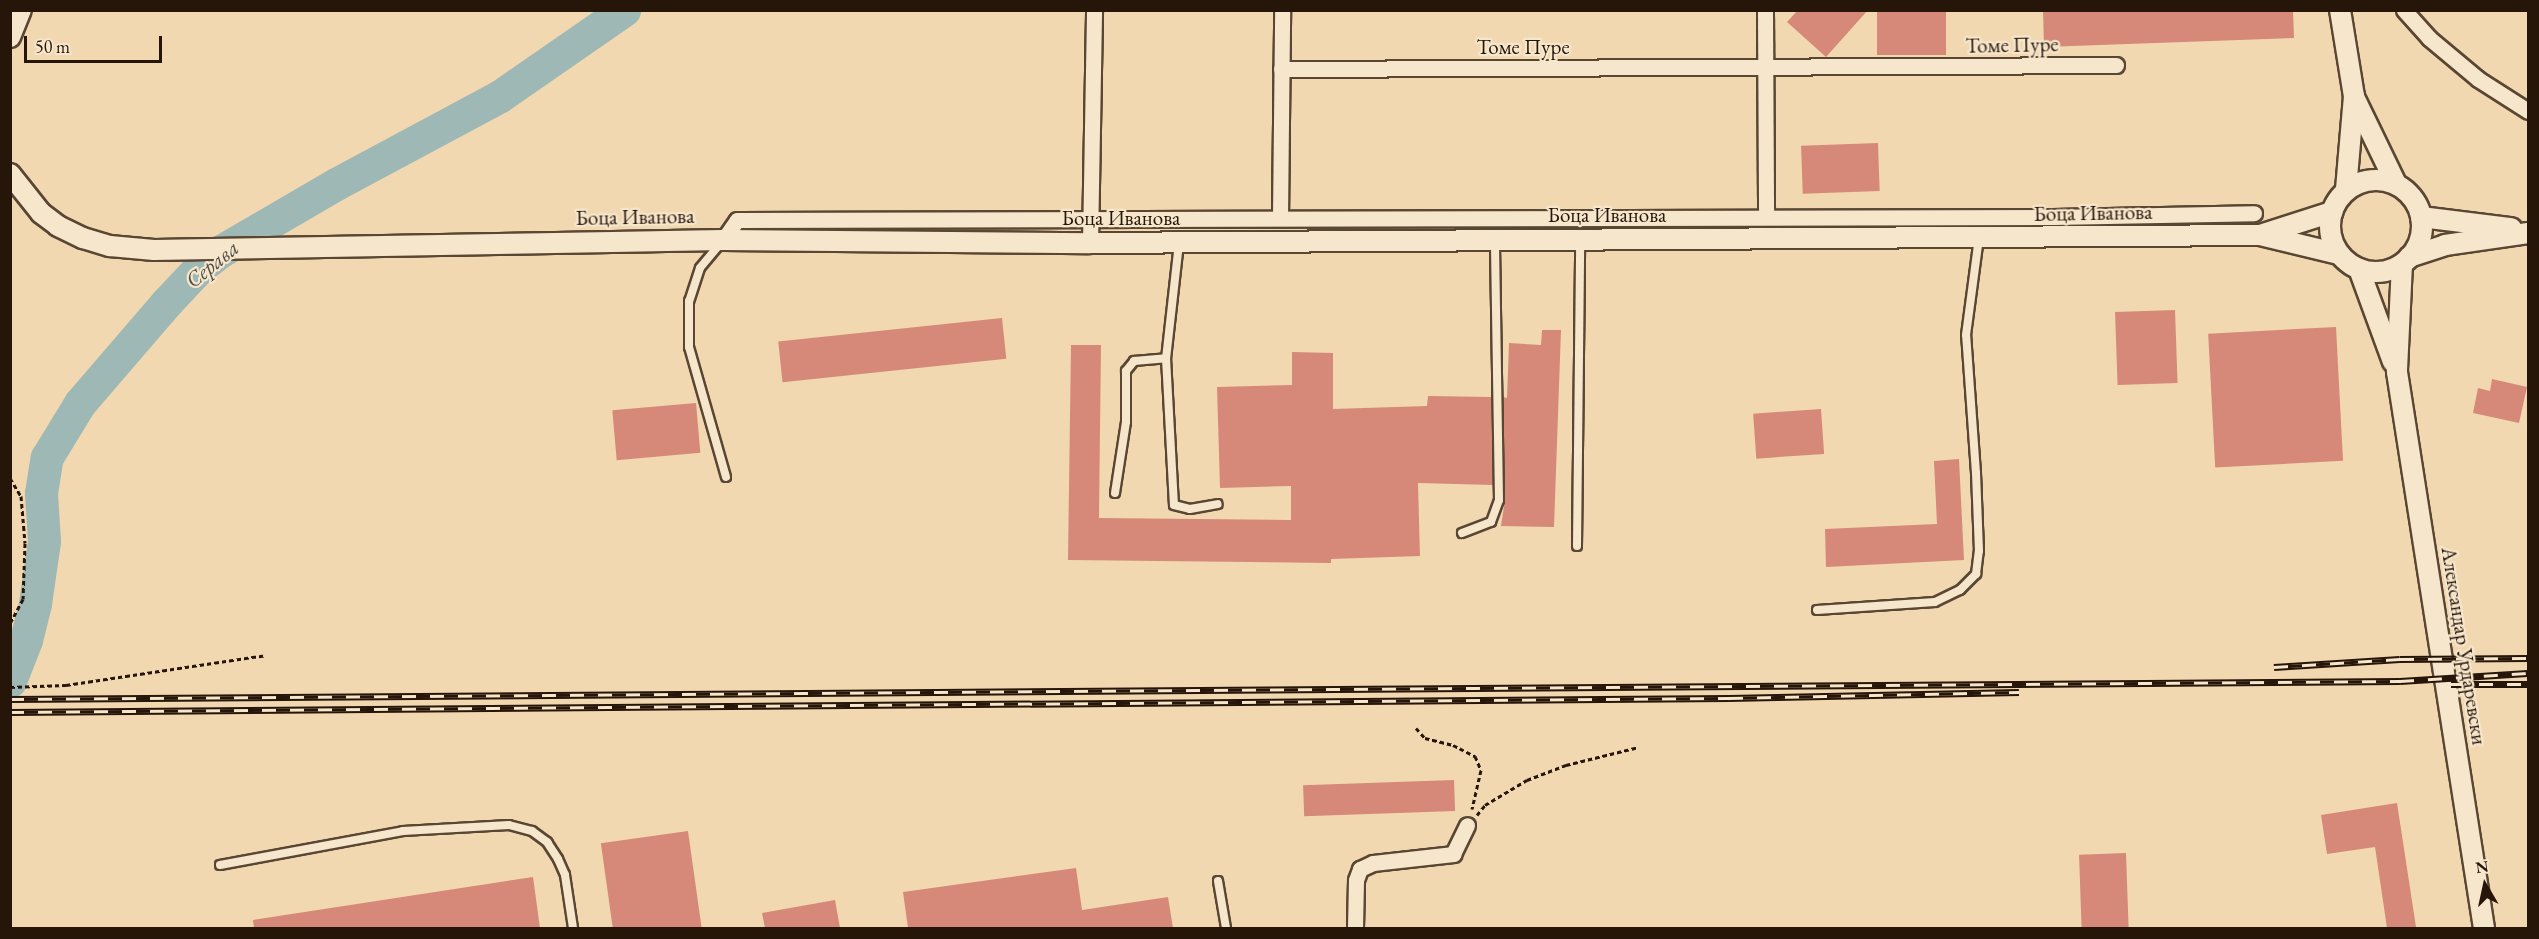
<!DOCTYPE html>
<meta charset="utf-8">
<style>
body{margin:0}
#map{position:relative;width:2539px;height:939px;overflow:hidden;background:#f1d8b0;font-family:"EB Garamond",serif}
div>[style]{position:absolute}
.river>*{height:33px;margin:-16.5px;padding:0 16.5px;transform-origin:16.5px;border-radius:16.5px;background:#9eb8b5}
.building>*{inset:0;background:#d68978;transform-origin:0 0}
.path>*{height:3px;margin-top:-1.5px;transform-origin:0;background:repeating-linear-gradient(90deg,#261509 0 4.5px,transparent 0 7.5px)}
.roads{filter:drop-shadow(2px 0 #594633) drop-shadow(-2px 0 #594633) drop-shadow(0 2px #594633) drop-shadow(0 -2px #594633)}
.service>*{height:8px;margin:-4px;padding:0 4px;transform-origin:4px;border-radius:4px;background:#f6e6cc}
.minor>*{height:15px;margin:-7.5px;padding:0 7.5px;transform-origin:7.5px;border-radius:7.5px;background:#f6e6cc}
.tertiary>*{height:20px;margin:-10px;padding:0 10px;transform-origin:10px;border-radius:10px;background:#f6e6cc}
.tertiary>.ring{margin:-10px;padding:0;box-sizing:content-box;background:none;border:20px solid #f6e6cc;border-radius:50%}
.rail>*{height:7px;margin-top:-3.5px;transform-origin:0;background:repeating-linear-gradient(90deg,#f6e6cc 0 14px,#261509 0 28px);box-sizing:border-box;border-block:2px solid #261509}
span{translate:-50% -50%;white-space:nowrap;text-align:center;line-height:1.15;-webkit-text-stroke:4.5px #f6e6cc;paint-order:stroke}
.street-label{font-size:21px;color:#261509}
.water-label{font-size:22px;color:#504e45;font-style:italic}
.frame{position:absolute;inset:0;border:12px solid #261509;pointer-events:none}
.north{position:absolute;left:2455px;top:855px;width:60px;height:60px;-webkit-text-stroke:4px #f6e6cc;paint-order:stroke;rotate:351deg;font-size:16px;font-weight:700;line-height:24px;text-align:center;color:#261509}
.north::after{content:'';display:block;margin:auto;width:21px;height:27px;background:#261509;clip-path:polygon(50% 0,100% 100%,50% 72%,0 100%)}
.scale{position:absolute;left:24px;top:36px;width:138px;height:27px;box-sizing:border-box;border:3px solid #261509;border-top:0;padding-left:8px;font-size:18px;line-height:21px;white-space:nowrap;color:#261509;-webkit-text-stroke:4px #f6e6cc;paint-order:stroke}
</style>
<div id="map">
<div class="river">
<i style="left:10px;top:681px;width:44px;rotate:-68.7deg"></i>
<i style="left:26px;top:640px;width:38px;rotate:-76deg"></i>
<i style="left:35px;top:603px;width:63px;rotate:-81.7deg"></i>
<i style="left:44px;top:541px;width:48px;rotate:-93.6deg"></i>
<i style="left:41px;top:493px;width:36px;rotate:-81deg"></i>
<i style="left:47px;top:457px;width:63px;rotate:-58.6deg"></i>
<i style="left:80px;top:403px;width:133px;rotate:-49.3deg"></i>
<i style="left:167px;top:302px;width:47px;rotate:-46.7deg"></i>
<i style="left:199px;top:268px;width:28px;rotate:-38deg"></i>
<i style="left:221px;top:251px;width:133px;rotate:-30.2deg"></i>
<i style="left:336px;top:184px;width:186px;rotate:-28.2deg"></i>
<i style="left:500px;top:96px;width:151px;rotate:-34.7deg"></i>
</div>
<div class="building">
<i style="clip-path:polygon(1798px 10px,1868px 10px,1826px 57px,1787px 22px)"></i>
<i style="left:1877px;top:10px;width:69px;height:45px"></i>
<i style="clip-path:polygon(2043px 10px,2293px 10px,2294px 38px,2044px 47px)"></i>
<i style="left:1878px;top:143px;width:48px;height:77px;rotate:88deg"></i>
<i style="left:2175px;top:310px;width:73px;height:60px;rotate:88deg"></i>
<i style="left:1002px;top:318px;width:41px;height:225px;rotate:84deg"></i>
<i style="left:2336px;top:327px;width:134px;height:128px;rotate:87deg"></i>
<i style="clip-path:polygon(1542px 330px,1561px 330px,1554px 527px,1501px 526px,1505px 500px,1503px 397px,1507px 398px,1509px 343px,1541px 345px)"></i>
<i style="clip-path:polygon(1071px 345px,1101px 345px,1099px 518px,1291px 520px,1291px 486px,1220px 488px,1217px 387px,1292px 385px,1292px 352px,1333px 353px,1333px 409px,1427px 406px,1428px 396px,1491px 397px,1493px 485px,1418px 483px,1420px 556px,1331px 559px,1331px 563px,1068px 560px)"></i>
<i style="clip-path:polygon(2492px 379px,2527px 387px,2519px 423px,2473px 413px,2478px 388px,2490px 391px)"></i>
<i style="left:696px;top:403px;width:50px;height:84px;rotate:85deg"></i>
<i style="left:1821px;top:409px;width:45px;height:68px;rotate:86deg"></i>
<i style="clip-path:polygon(1959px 459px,1964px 560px,1826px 567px,1825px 529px,1937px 524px,1934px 461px)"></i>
<i style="left:1454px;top:780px;width:31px;height:151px;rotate:88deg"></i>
<i style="clip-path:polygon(2397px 803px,2416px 927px,2408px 928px,2387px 928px,2375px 847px,2327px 854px,2321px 815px)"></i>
<i style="left:688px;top:831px;width:98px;height:88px;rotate:82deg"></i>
<i style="left:2126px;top:853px;width:75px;height:47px;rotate:88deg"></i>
<i style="clip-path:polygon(1076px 868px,1082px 910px,1168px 897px,1173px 928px,908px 928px,903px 892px)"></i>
<i style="clip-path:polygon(533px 877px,540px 928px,254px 928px,253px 920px)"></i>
<i style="clip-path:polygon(835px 900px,840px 928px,765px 928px,762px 913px)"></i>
</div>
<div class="path">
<i style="left:10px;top:478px;width:21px;rotate:59deg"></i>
<i style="left:21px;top:496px;width:47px;rotate:85.1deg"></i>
<i style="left:25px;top:543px;width:56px;rotate:92deg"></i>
<i style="left:23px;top:599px;width:27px;rotate:118deg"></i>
<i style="left:10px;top:687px;width:56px;rotate:-2deg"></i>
<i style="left:66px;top:685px;width:202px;rotate:-8.5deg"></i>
<i style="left:1416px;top:728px;width:13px;rotate:48deg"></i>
<i style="left:1425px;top:738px;width:29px;rotate:14deg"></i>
<i style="left:1453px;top:745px;width:25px;rotate:27deg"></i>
<i style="left:1475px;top:756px;width:15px;rotate:67deg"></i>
<i style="left:1481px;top:770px;width:40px;rotate:103deg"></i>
<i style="left:1477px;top:815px;width:13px;rotate:-51deg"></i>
<i style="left:1485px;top:805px;width:49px;rotate:-30.8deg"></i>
<i style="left:1527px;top:780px;width:42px;rotate:-21deg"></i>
<i style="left:1566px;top:765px;width:75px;rotate:-13.9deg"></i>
</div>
<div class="roads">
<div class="service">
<i style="left:1179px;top:243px;width:116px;rotate:96.4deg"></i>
<i style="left:1166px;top:358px;width:147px;rotate:86.9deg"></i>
<i style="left:1174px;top:505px;width:16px;rotate:14deg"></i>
<i style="left:1190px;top:509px;width:28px;rotate:-10deg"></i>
<i style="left:720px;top:244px;width:31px;rotate:130deg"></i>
<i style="left:700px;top:268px;width:35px;rotate:108deg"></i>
<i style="left:689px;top:301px;width:46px;rotate:90deg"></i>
<i style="left:689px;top:347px;width:135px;rotate:74.1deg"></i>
<i style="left:1115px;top:493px;width:72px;rotate:-81.2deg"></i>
<i style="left:1126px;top:422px;width:51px;rotate:-90deg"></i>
<i style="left:1126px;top:371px;width:13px;rotate:-51deg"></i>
<i style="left:1134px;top:361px;width:32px;rotate:-5deg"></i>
<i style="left:1462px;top:533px;width:31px;rotate:-21deg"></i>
<i style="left:1491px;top:522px;width:23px;rotate:-70deg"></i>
<i style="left:1499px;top:500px;width:259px;rotate:-90.9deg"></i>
<i style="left:1577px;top:546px;width:305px;rotate:-89.4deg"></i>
<i style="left:1817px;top:610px;width:118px;rotate:-3.9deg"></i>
<i style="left:1935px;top:602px;width:28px;rotate:-26deg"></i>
<i style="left:1960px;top:590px;width:23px;rotate:-45deg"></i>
<i style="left:1976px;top:574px;width:23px;rotate:-83deg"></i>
<i style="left:1979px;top:551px;width:78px;rotate:-92.2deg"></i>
<i style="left:1976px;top:473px;width:138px;rotate:-94.1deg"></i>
<i style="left:1966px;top:335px;width:98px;rotate:-82.4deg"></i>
<i style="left:220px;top:865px;width:186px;rotate:-10.5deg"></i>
<i style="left:403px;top:831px;width:106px;rotate:-3.2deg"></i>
<i style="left:509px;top:825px;width:24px;rotate:15deg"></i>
<i style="left:532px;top:831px;width:19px;rotate:36deg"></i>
<i style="left:547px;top:842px;width:20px;rotate:57deg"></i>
<i style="left:558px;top:859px;width:17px;rotate:66deg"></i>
<i style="left:565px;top:875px;width:54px;rotate:81.4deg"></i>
<i style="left:1218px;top:881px;width:48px;rotate:80.3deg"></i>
</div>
<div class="minor">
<i style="left:1765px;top:10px;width:206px;rotate:89.7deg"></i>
<i style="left:2404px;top:10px;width:38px;rotate:48deg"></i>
<i style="left:2429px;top:38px;width:64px;rotate:39.9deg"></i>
<i style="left:2478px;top:79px;width:59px;rotate:32.6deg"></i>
<i style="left:1281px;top:69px;width:835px;rotate:-0.27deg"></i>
<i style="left:1280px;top:218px;width:208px;rotate:-89.4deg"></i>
<i style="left:723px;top:240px;width:24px;rotate:-55deg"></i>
<i style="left:737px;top:220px;width:1316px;rotate:-0.13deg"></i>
<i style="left:2053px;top:217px;width:201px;rotate:-1.1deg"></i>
<i style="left:1090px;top:243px;width:233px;rotate:-89deg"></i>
<i style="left:1355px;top:928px;width:48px;rotate:-88.8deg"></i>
<i style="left:1356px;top:880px;width:12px;rotate:-70deg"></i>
<i style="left:1360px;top:869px;width:14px;rotate:-25deg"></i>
<i style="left:1373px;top:863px;width:81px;rotate:-6.4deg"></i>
<i style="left:1453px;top:854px;width:32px;rotate:-64deg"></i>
</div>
<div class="tertiary">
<i style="left:2340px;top:10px;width:87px;rotate:80.8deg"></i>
<i style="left:2354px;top:96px;width:94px;rotate:94.9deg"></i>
<i style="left:10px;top:37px;width:29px;rotate:-68deg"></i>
<i style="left:2355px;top:99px;width:94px;rotate:64.2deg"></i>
<i style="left:10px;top:174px;width:50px;rotate:51.5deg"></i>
<i style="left:41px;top:213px;width:21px;rotate:37deg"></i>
<i style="left:58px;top:226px;width:28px;rotate:26deg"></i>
<i style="left:83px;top:238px;width:28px;rotate:17deg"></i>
<i style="left:110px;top:246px;width:44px;rotate:5.2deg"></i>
<i style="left:154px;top:250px;width:569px;rotate:-1.01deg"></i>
<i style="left:723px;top:240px;width:367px;rotate:0.5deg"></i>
<i style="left:1090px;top:243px;width:1170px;rotate:-0.39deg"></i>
<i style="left:2260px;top:235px;width:81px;rotate:13.5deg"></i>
<i class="ring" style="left:2330px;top:180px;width:72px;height:72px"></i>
<i style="left:2421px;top:217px;width:91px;rotate:7deg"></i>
<i style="left:2260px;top:235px;width:76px;rotate:-17.7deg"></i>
<i style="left:2409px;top:257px;width:38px;rotate:-18deg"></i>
<i style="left:2445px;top:245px;width:84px;rotate:-8.2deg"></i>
<i style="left:2402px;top:264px;width:108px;rotate:92.7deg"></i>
<i style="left:2397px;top:372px;width:563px;rotate:81.11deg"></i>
<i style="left:2359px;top:269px;width:99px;rotate:69.9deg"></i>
</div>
</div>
<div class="rail">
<i style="left:2274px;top:667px;width:126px;rotate:-3.6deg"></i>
<i style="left:2400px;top:659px;width:128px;rotate:-0.4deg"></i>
<i style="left:2451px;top:684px;width:77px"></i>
<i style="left:10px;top:699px;width:2390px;rotate:-0.43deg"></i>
<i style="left:2400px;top:681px;width:128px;rotate:-3.6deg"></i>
<i style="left:10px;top:712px;width:1719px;rotate:-0.47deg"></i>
<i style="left:1729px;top:698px;width:290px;rotate:-1.2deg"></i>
</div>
<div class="street-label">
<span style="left:2012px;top:45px;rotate:-1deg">Томе Пуре</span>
<span style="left:1523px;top:47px">Томе Пуре</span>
<span style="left:2093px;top:213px;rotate:-1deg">Боца Иванова</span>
<span style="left:1607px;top:215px">Боца Иванова</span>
<span style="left:635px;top:217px;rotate:-1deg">Боца Иванова</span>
<span style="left:1121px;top:218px">Боца Иванова</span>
<span style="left:2464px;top:646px;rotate:81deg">Александар Урдаревски</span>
</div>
<div class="water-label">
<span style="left:212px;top:264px;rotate:-39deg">Серава</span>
</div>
<div class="frame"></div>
<div class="north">N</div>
<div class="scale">50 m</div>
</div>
